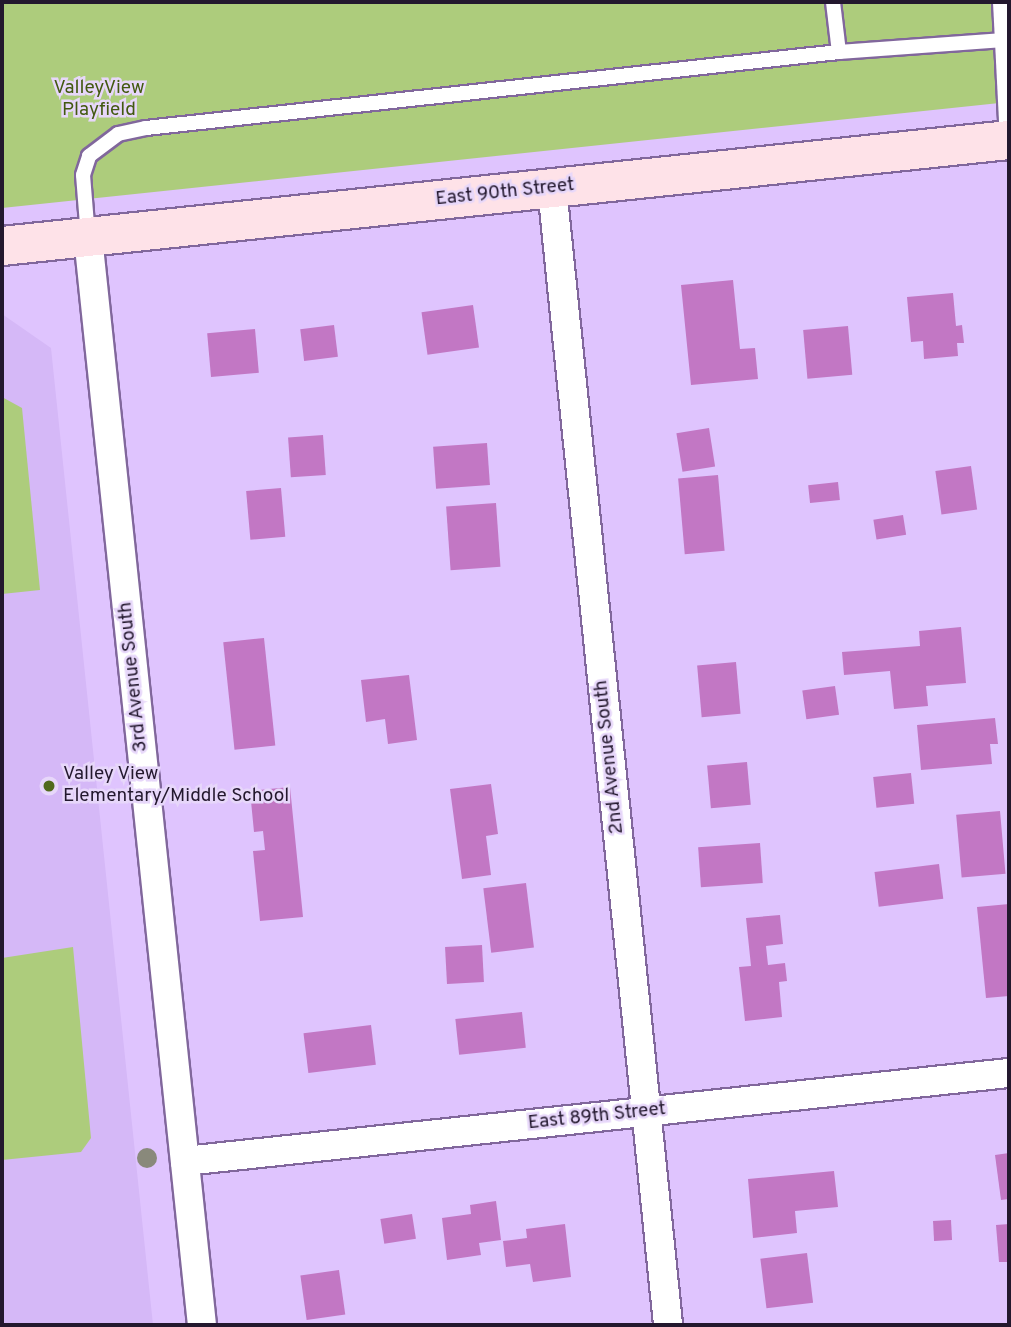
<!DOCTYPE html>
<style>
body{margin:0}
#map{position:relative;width:1011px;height:1327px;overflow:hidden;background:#dfc4fe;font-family:Overpass,sans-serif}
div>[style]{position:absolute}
.built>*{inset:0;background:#d5b8f7}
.green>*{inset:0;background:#adcc7c}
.building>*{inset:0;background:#c277c4;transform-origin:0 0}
.roads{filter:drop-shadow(2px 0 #81679c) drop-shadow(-2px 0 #81679c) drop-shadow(0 2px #81679c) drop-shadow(0 -2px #81679c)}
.lane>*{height:14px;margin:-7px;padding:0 7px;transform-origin:7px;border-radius:7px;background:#fff}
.street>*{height:28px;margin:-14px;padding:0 14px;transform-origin:14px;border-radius:14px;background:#fff}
.secondary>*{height:38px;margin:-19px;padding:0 19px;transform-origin:19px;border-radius:19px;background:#fee2e8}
.trees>*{width:20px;height:20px;margin:-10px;border-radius:50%;background:#89897b}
.dots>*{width:19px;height:19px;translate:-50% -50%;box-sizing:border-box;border:4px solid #e7d7fa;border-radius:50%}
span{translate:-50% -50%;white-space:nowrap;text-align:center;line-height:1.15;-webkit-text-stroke:5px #e7d7fa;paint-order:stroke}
.park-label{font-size:19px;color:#425910}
.street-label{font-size:19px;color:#23182e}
.poi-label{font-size:19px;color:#23182e}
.left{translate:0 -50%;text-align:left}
.frame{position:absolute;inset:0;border:4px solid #23182e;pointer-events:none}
</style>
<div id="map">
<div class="built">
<i style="clip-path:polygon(2px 314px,51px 348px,153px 1325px,2px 1325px)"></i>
</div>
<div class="green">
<i style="clip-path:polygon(2px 2px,1009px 2px,1009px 102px,2px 208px)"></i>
<i style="clip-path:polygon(2px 397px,22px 408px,40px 590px,2px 594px)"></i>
<i style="clip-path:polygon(73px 947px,91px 1138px,81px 1152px,2px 1160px,2px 958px)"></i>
</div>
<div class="building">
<i style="clip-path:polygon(733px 280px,740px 349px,755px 348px,758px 379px,691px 385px,681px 285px)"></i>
<i style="clip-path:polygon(953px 293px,956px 326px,962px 325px,964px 343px,957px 343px,958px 356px,924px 359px,923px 341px,911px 342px,907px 297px)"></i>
<i style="left:473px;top:305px;width:43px;height:52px;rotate:82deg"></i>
<i style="left:334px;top:325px;width:32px;height:34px;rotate:83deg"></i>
<i style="left:848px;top:326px;width:49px;height:45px;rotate:85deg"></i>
<i style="left:255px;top:329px;width:44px;height:48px;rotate:85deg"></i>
<i style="left:709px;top:428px;width:39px;height:33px;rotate:81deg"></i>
<i style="left:323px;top:435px;width:40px;height:35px;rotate:86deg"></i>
<i style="left:487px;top:443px;width:42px;height:54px;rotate:86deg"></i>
<i style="left:971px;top:466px;width:44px;height:36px;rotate:82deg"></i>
<i style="left:718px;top:475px;width:76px;height:40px;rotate:85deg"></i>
<i style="left:838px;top:482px;width:18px;height:30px;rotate:84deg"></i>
<i style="left:281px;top:488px;width:49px;height:35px;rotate:85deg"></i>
<i style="left:496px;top:503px;width:64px;height:50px;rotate:86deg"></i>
<i style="left:903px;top:515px;width:20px;height:30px;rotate:81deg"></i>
<i style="clip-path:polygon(961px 627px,966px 683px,926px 686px,928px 706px,894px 709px,890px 671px,844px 675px,842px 652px,920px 646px,919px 631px)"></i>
<i style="left:264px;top:638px;width:108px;height:41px;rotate:84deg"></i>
<i style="left:736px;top:662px;width:52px;height:39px;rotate:85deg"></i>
<i style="clip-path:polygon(409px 675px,417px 740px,388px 744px,385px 719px,366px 722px,361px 680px)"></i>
<i style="left:835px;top:686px;width:29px;height:33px;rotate:82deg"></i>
<i style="clip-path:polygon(995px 718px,998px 744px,990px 744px,992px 764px,921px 770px,917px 725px)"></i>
<i style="left:747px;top:762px;width:43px;height:40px;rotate:85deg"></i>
<i style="left:911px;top:773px;width:31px;height:38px;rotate:84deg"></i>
<i style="clip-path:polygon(491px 784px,498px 834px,486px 836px,491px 875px,462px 879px,450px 789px)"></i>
<i style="clip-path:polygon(290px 787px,303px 917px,260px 921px,253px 851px,265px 850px,263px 831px,254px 832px,250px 791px)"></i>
<i style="left:1000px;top:811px;width:63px;height:44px;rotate:85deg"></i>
<i style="left:760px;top:843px;width:40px;height:62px;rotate:86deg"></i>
<i style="left:939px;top:864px;width:35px;height:65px;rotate:83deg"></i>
<i style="left:526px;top:883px;width:65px;height:43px;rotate:83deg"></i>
<i style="clip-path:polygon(1009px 904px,1009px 996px,986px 998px,977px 907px)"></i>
<i style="clip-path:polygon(780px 915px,783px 944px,766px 946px,768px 965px,785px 963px,787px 981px,779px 982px,782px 1017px,745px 1021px,739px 967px,751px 966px,746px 918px)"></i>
<i style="left:482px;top:945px;width:37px;height:37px;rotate:87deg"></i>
<i style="left:522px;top:1012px;width:36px;height:67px;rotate:84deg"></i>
<i style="left:371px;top:1025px;width:40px;height:68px;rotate:83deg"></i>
<i style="clip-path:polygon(1009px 1153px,1009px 1199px,1001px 1200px,995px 1155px)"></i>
<i style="clip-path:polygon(834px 1171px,838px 1207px,795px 1211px,797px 1233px,753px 1238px,748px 1179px)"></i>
<i style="clip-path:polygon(496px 1201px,501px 1240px,479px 1243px,481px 1255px,447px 1260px,442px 1218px,471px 1214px,470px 1205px)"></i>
<i style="left:412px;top:1214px;width:25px;height:32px;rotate:81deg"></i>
<i style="left:951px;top:1220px;width:20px;height:18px;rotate:87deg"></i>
<i style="clip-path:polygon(565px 1224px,571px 1277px,533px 1282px,530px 1264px,506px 1267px,503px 1241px,527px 1238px,526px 1229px)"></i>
<i style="clip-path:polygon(1009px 1224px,1009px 1262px,999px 1262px,996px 1225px)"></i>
<i style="left:807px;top:1253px;width:50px;height:47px;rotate:83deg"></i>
<i style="left:339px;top:1270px;width:45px;height:39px;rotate:82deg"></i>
</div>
<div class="roads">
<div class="lane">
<i style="left:833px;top:2px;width:50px;rotate:83.2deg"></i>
<i style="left:1000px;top:2px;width:137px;rotate:87.1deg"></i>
<i style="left:88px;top:237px;width:62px;rotate:-94.6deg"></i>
<i style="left:83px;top:175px;width:20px;rotate:-72deg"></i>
<i style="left:89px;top:156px;width:36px;rotate:-37deg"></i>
<i style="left:118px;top:134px;width:29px;rotate:-12deg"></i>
<i style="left:146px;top:128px;width:697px;rotate:-6.26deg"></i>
<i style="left:839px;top:52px;width:165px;rotate:-4.2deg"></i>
</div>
<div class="street">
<i style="left:552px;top:188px;width:1143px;rotate:84.17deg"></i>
<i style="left:88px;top:237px;width:1094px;rotate:84.02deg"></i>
<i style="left:185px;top:1161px;width:829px;rotate:-6.1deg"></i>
</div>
<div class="secondary">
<i style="left:2px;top:246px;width:1013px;rotate:-6.01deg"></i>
</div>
</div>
<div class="trees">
<i style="left:147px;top:1158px"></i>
</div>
<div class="dots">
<i style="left:49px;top:786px;background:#516a1c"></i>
</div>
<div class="park-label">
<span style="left:99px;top:100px">ValleyView<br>Playfield</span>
</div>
<div class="street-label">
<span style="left:505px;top:193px;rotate:-6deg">East 90th Street</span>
<span style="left:134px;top:677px;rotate:-96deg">3rd Avenue South</span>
<span style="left:610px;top:757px;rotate:-96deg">2nd Avenue South</span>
<span style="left:597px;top:1117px;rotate:-6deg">East 89th Street</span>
</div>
<div class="poi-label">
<span class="left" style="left:63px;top:786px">Valley View<br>Elementary/Middle School</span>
</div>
<div class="frame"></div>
</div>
